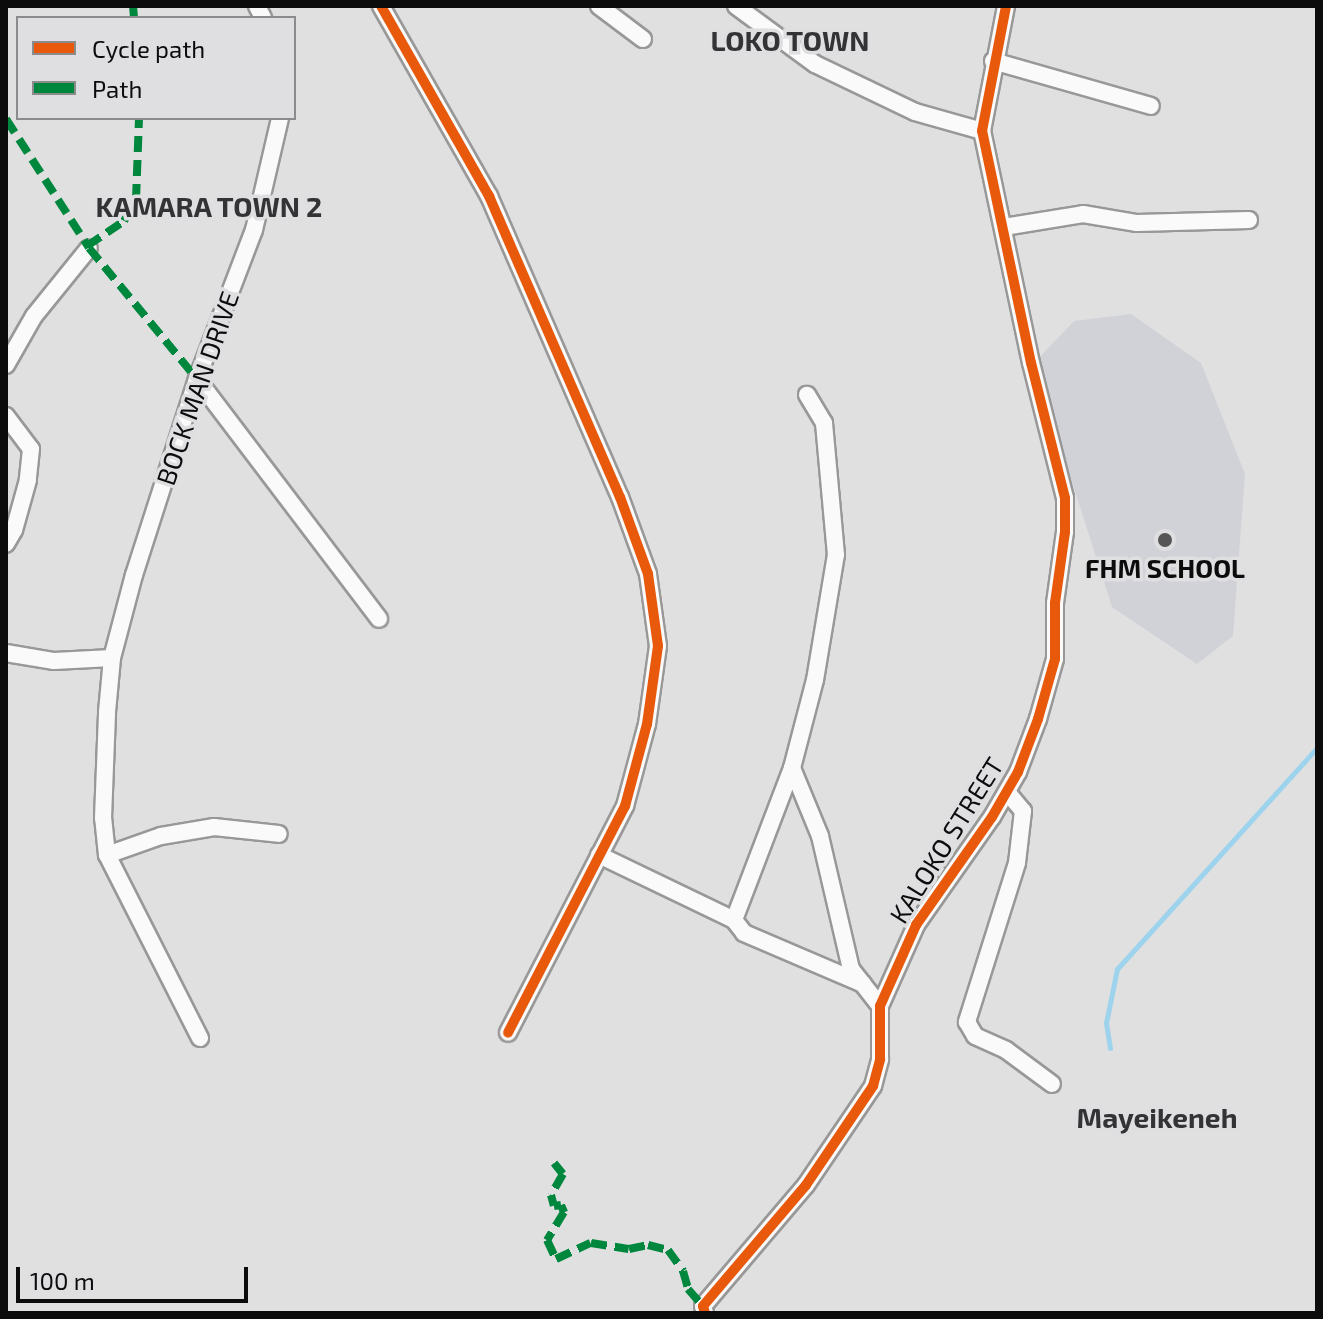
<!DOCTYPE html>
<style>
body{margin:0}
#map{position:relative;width:1323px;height:1319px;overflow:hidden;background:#e0e0e0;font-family:"Exo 2",sans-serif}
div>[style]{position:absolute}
.built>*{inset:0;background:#d1d2d7}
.stream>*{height:5px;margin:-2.5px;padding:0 2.5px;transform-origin:2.5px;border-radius:2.5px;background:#9ed3ed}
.roads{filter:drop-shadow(2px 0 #989898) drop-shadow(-2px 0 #989898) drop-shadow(0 2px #989898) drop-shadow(0 -2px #989898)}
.street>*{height:16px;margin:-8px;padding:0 8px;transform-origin:8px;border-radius:8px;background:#fafafa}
.quiet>*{height:8px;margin-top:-4px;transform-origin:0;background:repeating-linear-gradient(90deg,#00873e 0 16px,transparent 0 24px)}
.cycleway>*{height:10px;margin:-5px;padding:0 5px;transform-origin:5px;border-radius:5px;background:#e8590c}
.dots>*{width:22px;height:22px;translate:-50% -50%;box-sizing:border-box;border:4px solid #dfdfe1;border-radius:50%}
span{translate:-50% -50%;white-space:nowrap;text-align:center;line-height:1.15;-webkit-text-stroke:7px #dfdfe1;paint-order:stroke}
.street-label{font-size:26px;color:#0c0c0d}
.poi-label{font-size:26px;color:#0c0c0d;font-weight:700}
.neighbourhood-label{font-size:28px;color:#333335;font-weight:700}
.frame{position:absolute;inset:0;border:8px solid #0c0c0d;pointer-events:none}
.legend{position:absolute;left:16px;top:16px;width:280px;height:104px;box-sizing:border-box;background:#dfdfe1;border:2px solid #8b8b8c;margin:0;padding:10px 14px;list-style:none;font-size:24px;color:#0c0c0d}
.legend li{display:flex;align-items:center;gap:16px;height:40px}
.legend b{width:40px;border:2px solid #8b8b8c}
.scale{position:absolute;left:16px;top:1267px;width:232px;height:36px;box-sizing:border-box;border:4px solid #0c0c0d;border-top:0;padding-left:10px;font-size:24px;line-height:28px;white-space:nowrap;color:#0c0c0d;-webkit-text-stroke:6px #dfdfe1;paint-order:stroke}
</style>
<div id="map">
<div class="built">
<i style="clip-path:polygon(1131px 314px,1201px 363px,1245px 474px,1233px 636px,1197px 664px,1112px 607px,1034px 363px,1074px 321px)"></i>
</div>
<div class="stream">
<i style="left:1110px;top:1048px;width:25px;rotate:-99deg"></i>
<i style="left:1106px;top:1023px;width:55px;rotate:-78.5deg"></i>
<i style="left:1117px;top:969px;width:298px;rotate:-47.9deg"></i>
</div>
<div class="roads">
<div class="street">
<i style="left:257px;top:6px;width:13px;rotate:63deg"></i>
<i style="left:381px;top:6px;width:219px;rotate:60.4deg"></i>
<i style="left:489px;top:196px;width:328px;rotate:66.5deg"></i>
<i style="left:620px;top:497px;width:82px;rotate:70deg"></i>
<i style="left:648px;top:574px;width:73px;rotate:82.1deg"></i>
<i style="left:658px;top:646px;width:79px;rotate:98deg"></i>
<i style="left:647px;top:724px;width:85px;rotate:105deg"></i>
<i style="left:625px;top:806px;width:255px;rotate:117.3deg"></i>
<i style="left:599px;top:6px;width:55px;rotate:36.9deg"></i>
<i style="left:736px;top:6px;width:98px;rotate:36.3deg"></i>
<i style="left:815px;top:64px;width:111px;rotate:25.6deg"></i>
<i style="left:915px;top:112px;width:70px;rotate:15.8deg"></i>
<i style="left:993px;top:61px;width:164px;rotate:15.9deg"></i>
<i style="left:1004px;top:227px;width:80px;rotate:-9.3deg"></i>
<i style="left:1083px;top:214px;width:55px;rotate:9.5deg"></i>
<i style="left:1137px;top:223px;width:112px;rotate:-1.5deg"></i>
<i style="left:6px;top:365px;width:56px;rotate:-60.3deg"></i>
<i style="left:34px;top:316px;width:87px;rotate:-51deg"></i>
<i style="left:197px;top:379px;width:301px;rotate:52.8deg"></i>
<i style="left:6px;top:416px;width:41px;rotate:52.9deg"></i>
<i style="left:31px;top:449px;width:31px;rotate:96deg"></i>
<i style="left:28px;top:480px;width:52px;rotate:105.6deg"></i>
<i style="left:14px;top:530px;width:16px;rotate:120deg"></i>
<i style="left:6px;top:653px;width:49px;rotate:9.5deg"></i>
<i style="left:54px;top:661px;width:58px;rotate:-3deg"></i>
<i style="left:792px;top:768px;width:74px;rotate:67.6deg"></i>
<i style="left:820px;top:836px;width:137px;rotate:76.9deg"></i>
<i style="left:851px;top:969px;width:47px;rotate:51.9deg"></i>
<i style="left:1007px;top:792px;width:25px;rotate:50deg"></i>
<i style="left:1023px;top:811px;width:52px;rotate:96.6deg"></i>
<i style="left:1017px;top:863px;width:167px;rotate:107.5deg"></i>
<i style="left:967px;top:1022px;width:16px;rotate:60deg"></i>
<i style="left:975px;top:1036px;width:34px;rotate:24deg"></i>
<i style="left:1006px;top:1050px;width:57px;rotate:36.5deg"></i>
<i style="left:107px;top:855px;width:57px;rotate:-19.4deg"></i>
<i style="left:161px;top:836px;width:54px;rotate:-9.6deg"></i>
<i style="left:214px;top:827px;width:65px;rotate:6.1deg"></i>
<i style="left:599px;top:855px;width:150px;rotate:25.7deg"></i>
<i style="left:734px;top:920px;width:16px;rotate:52deg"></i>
<i style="left:744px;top:933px;width:129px;rotate:23.2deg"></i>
<i style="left:734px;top:920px;width:163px;rotate:-69.1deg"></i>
<i style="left:792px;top:768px;width:91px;rotate:-75.4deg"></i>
<i style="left:815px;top:680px;width:127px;rotate:-80.5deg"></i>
<i style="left:836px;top:555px;width:133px;rotate:-95.2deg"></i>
<i style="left:824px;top:423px;width:33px;rotate:-121deg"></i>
<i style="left:200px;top:1038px;width:205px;rotate:-116.9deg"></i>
<i style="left:107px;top:855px;width:37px;rotate:-96deg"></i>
<i style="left:103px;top:818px;width:106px;rotate:-87.8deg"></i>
<i style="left:107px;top:712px;width:54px;rotate:-84.7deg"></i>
<i style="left:112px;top:658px;width:86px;rotate:-75.2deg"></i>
<i style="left:134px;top:575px;width:206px;rotate:-72.2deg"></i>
<i style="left:197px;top:379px;width:160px;rotate:-69.1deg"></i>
<i style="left:254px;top:230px;width:115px;rotate:-76.9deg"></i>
<i style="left:705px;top:1313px;width:7px;rotate:-106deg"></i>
<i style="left:703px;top:1306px;width:159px;rotate:-49.6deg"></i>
<i style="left:806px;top:1185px;width:120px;rotate:-55.9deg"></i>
<i style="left:873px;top:1086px;width:28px;rotate:-75deg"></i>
<i style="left:880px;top:1059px;width:53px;rotate:-90deg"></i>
<i style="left:880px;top:1006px;width:89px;rotate:-66deg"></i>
<i style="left:916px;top:925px;width:132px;rotate:-54.9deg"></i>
<i style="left:992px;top:817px;width:52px;rotate:-60deg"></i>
<i style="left:1018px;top:772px;width:57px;rotate:-69.3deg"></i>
<i style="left:1038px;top:719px;width:62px;rotate:-74.2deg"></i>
<i style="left:1055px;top:659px;width:56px;rotate:-90deg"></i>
<i style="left:1055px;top:603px;width:72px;rotate:-82deg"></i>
<i style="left:1065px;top:532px;width:34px;rotate:-90deg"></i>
<i style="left:1065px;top:498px;width:139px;rotate:-104.1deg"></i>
<i style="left:1031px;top:363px;width:237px;rotate:-101.9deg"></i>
<i style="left:982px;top:131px;width:127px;rotate:-79.1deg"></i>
</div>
</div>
<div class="quiet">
<i style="left:133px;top:6px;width:12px;rotate:85deg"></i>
<i style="left:6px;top:119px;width:153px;rotate:57.2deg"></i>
<i style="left:89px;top:248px;width:170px;rotate:50.5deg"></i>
<i style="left:87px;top:246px;width:45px;rotate:-34deg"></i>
<i style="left:124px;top:221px;width:24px;rotate:-60deg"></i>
<i style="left:136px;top:200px;width:82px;rotate:-87.9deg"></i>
<i style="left:554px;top:1163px;width:14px;rotate:51deg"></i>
<i style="left:563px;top:1174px;width:24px;rotate:120deg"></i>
<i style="left:551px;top:1195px;width:11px;rotate:75deg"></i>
<i style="left:554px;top:1206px;width:7px;rotate:-8deg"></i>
<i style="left:561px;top:1205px;width:8px;rotate:67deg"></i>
<i style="left:564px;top:1212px;width:33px;rotate:121deg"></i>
<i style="left:547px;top:1240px;width:21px;rotate:65deg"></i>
<i style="left:556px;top:1259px;width:38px;rotate:-25deg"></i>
<i style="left:591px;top:1243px;width:38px;rotate:9deg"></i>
<i style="left:629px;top:1249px;width:19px;rotate:-12deg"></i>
<i style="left:648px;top:1245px;width:21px;rotate:14deg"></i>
<i style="left:668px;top:1250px;width:26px;rotate:54deg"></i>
<i style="left:683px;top:1271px;width:19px;rotate:74deg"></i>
<i style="left:688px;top:1289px;width:23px;rotate:49deg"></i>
</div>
<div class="cycleway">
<i style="left:381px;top:6px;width:219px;rotate:60.4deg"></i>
<i style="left:489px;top:196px;width:328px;rotate:66.5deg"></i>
<i style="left:620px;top:497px;width:82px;rotate:70deg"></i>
<i style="left:648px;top:574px;width:73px;rotate:82.1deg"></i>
<i style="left:658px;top:646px;width:79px;rotate:98deg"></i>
<i style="left:647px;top:724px;width:85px;rotate:105deg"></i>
<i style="left:625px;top:806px;width:255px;rotate:117.3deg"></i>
<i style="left:705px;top:1313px;width:7px;rotate:-106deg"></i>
<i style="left:703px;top:1306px;width:159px;rotate:-49.6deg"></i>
<i style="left:806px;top:1185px;width:120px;rotate:-55.9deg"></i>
<i style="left:873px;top:1086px;width:28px;rotate:-75deg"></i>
<i style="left:880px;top:1059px;width:53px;rotate:-90deg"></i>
<i style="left:880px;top:1006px;width:89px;rotate:-66deg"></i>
<i style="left:916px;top:925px;width:132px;rotate:-54.9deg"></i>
<i style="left:992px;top:817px;width:52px;rotate:-60deg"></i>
<i style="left:1018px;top:772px;width:57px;rotate:-69.3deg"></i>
<i style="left:1038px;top:719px;width:62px;rotate:-74.2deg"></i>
<i style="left:1055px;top:659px;width:56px;rotate:-90deg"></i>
<i style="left:1055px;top:603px;width:72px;rotate:-82deg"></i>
<i style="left:1065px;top:532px;width:34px;rotate:-90deg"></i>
<i style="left:1065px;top:498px;width:139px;rotate:-104.1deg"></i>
<i style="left:1031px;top:363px;width:237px;rotate:-101.9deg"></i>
<i style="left:982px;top:131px;width:127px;rotate:-79.1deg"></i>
</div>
<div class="dots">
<i style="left:1165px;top:540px;background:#565657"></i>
</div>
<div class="street-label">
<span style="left:197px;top:388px;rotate:-71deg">BOCK MAN DRIVE</span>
<span style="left:946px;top:840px;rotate:-58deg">KALOKO STREET</span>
</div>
<div class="poi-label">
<span style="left:1165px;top:568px">FHM SCHOOL</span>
</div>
<div class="neighbourhood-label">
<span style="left:790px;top:40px">LOKO TOWN</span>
<span style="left:209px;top:206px">KAMARA TOWN 2</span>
<span style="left:1157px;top:1117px">Mayeikeneh</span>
</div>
<div class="frame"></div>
<ul class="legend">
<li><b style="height:10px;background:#e8590c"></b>Cycle path</li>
<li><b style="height:10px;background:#00873e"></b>Path</li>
</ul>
<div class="scale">100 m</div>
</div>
